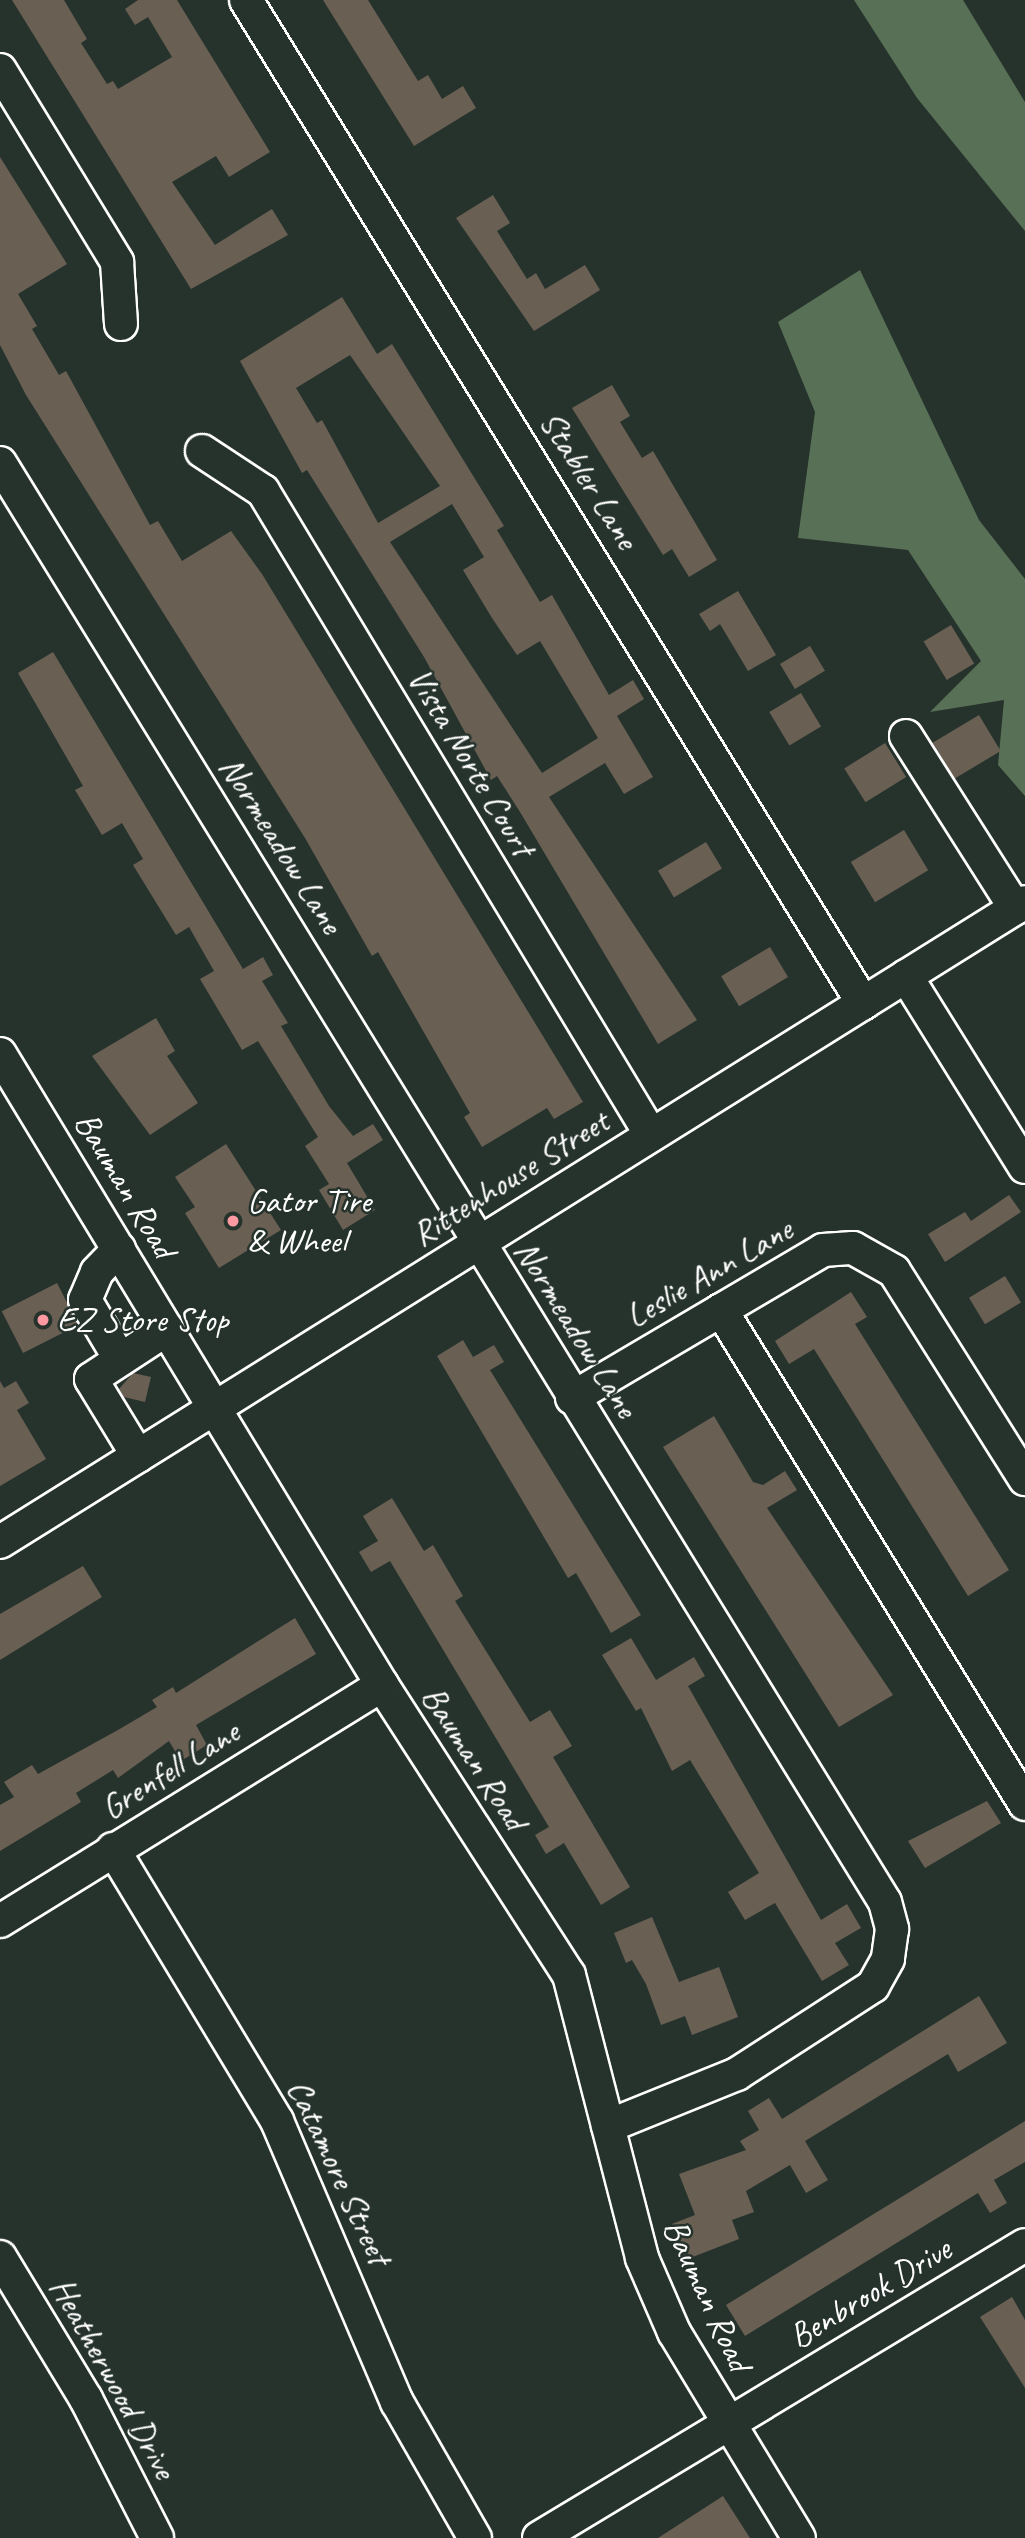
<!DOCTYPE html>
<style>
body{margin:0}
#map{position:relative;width:1025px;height:2538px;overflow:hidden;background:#26332d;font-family:Caveat,sans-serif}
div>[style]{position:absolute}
.green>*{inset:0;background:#587055}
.building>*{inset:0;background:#695f53;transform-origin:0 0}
.roads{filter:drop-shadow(2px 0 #fff) drop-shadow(-2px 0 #fff) drop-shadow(0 2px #fff) drop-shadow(0 -2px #fff)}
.minor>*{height:32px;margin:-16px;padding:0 16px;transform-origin:16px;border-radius:16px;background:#26332d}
.dots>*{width:19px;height:19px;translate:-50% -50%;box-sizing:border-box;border:4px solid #26332d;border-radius:50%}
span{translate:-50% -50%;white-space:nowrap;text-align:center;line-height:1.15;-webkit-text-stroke:5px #26332d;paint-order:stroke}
.street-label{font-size:35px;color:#fff}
.poi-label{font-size:35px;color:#fff}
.left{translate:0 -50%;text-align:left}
</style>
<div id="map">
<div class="green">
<i style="clip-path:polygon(854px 0,963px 0,1025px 102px,1025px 231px,917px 98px)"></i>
<i style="clip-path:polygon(860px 270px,979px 520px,1025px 579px,1025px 796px,998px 765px,1004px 700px,930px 712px,981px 661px,908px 550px,798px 538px,815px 412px,778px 322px)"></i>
</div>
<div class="building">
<i style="clip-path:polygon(12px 0,64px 0,87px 39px,81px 43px,107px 84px,113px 81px,118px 89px,172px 57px,148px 17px,135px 25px,125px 9px,138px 0,177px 0,270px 152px,229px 177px,216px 156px,172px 182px,215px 245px,272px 209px,288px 235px,191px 289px)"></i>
<i style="clip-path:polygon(323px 0,368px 0,418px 81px,428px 75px,442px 99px,463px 86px,476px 108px,414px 146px)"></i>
<i style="clip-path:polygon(0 157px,67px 264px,18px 294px,37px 326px,32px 329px,59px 375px,66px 371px,150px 525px,158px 521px,182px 561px,231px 531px,262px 574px,583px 1102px,554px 1119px,547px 1108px,482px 1147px,464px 1117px,470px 1113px,378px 952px,372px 956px,305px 838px,26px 395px,0 345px)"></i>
<i style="clip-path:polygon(493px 195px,510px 223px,497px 231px,527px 279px,536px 273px,545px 289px,585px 265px,600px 290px,534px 331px,456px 218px)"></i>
<i style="clip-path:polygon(evenodd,342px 297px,377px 354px,392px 344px,504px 526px,497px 530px,540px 602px,552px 595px,609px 695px,633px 680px,644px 699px,617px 716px,653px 777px,624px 794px,605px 763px,549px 797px,697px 1020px,658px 1044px,520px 812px,497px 776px,491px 780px,424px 657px,307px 470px,302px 473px,240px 361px,342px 297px,350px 355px,440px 486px,378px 523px,322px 420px,317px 423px,296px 388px,350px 355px,342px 297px,452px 504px,484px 557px,463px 570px,492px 618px,517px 655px,540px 641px,598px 738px,542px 773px,390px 542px,452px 504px)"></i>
<i style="clip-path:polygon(612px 385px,630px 416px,620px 422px,642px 458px,653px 451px,717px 560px,689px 577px,672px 549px,663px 555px,572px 408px)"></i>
<i style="clip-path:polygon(738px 591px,776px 655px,748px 671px,720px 624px,710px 631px,699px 614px)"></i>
<i style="left:951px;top:625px;width:45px;height:32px;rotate:59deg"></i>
<i style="left:810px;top:646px;width:29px;height:35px;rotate:59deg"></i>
<i style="clip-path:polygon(53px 652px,243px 969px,263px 957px,273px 975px,262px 981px,288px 1023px,281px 1026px,329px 1106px,353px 1136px,373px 1124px,383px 1140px,347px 1163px,375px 1210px,343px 1230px,319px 1190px,329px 1184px,305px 1146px,318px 1137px,258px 1041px,242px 1050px,200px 979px,214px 971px,189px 927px,176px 935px,133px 865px,143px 859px,122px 823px,102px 835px,75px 790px,83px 786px,18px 673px)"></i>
<i style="left:801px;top:693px;width:39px;height:37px;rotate:59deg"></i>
<i style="left:979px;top:715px;width:42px;height:54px;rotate:59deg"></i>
<i style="left:885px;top:743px;width:40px;height:48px;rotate:58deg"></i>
<i style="left:904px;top:830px;width:47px;height:62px;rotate:59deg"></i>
<i style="left:706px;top:842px;width:31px;height:56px;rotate:59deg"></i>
<i style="left:770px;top:947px;width:35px;height:57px;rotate:59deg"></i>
<i style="clip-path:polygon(156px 1018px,175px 1051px,167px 1056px,198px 1103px,150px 1135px,92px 1056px)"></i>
<i style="clip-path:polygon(226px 1144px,281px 1230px,219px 1268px,185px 1213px,195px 1207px,175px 1177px)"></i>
<i style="clip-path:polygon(1009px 1195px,1021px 1212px,945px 1262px,928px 1234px,965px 1212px,971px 1221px)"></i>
<i style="left:1005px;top:1276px;width:31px;height:42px;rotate:59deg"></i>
<i style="left:57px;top:1283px;width:47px;height:62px;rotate:63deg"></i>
<i style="clip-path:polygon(851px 1292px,867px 1317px,855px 1324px,1009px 1570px,968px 1596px,814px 1349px,789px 1364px,775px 1341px)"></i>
<i style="clip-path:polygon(463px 1340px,473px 1357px,494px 1345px,504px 1362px,490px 1370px,641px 1615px,611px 1633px,576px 1573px,568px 1578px,437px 1356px)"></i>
<i style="clip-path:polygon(133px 1373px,151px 1377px,145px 1402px,124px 1397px,119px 1389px)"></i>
<i style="clip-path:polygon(0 1381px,4px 1388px,16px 1381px,29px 1403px,17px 1410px,46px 1459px,0 1486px)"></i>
<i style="clip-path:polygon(714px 1416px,753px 1482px,763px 1485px,785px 1471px,797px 1490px,767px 1508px,893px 1695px,839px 1727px,663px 1447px)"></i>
<i style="clip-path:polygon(392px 1498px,424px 1551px,433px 1545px,463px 1596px,455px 1601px,530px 1722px,550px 1710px,572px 1746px,553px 1757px,630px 1887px,601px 1905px,564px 1843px,546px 1854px,535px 1835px,549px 1827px,390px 1561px,371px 1572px,359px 1552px,378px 1541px,363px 1516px)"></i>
<i style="clip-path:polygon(83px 1566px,102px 1597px,0 1660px,0 1614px)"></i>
<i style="clip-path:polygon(295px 1618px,316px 1654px,196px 1725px,207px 1745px,181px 1761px,169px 1741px,118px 1778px,113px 1770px,76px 1793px,81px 1802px,0 1851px,0 1805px,14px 1797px,4px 1782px,32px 1765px,38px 1774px,118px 1730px,157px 1707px,152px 1700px,173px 1687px,176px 1693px)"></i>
<i style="clip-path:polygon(631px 1638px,656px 1680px,694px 1657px,705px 1676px,688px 1686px,821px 1920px,847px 1904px,861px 1928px,835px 1943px,849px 1965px,822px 1981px,775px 1903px,745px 1920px,728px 1892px,759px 1873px,690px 1760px,672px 1771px,641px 1708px,636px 1711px,602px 1655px)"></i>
<i style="clip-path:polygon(987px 1801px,1001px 1823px,925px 1868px,908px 1841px)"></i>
<i style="clip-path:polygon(652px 1917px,679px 1982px,719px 1967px,738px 2017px,692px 2035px,685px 2016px,661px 2025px,646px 1984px,632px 1960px,626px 1963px,614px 1933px)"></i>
<i style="clip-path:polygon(979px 1996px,1007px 2043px,958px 2072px,948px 2054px,805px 2141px,828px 2180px,806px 2193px,790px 2165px,746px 2191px,754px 2212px,732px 2220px,739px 2239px,685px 2260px,672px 2224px,695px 2215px,679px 2174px,746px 2150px,740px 2141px,759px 2130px,748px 2111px,769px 2098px,782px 2119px)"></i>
<i style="clip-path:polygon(1025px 2121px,1025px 2162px,994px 2180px,1007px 2203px,990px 2213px,978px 2193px,745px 2336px,726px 2305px)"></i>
<i style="clip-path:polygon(1012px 2297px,1025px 2320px,1025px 2388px,980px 2317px)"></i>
<i style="clip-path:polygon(723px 2496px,750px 2538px,658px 2538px)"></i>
</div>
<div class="roads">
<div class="minor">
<i style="left:246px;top:0;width:1178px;rotate:58.4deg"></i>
<i style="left:0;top:70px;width:225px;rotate:58.6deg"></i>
<i style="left:117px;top:262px;width:62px;rotate:86.3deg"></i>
<i style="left:202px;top:451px;width:73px;rotate:33.3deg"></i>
<i style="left:263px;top:491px;width:752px;rotate:58.93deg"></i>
<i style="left:0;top:463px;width:1689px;rotate:58.41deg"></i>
<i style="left:885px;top:1902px;width:28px;rotate:75deg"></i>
<i style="left:892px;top:1929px;width:30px;rotate:98deg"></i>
<i style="left:888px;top:1959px;width:31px;rotate:119deg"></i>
<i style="left:873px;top:1986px;width:162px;rotate:147.1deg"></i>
<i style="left:737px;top:2074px;width:139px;rotate:158deg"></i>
<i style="left:906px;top:736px;width:204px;rotate:57.6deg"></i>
<i style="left:906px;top:976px;width:225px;rotate:58.1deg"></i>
<i style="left:0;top:1054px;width:738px;rotate:58.81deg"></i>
<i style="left:382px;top:1685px;width:345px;rotate:57.2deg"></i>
<i style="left:569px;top:1975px;width:292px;rotate:75.5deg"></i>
<i style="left:642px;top:2258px;width:81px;rotate:66.6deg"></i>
<i style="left:674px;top:2332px;width:241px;rotate:58.8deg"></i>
<i style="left:119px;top:1249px;width:32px;rotate:134deg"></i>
<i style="left:97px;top:1272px;width:30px;rotate:113deg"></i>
<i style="left:85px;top:1300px;width:69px;rotate:59.3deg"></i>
<i style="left:721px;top:1310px;width:580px;rotate:58.39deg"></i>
<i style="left:572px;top:1398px;width:291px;rotate:-30.5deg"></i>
<i style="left:823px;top:1250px;width:30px;rotate:-4deg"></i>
<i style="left:853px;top:1248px;width:47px;rotate:29.3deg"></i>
<i style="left:894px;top:1271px;width:246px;rotate:57.8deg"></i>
<i style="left:138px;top:1456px;width:90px;rotate:-121.4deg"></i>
<i style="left:91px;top:1379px;width:91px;rotate:-33.3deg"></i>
<i style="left:0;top:1542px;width:1208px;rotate:-31.98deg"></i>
<i style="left:113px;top:1849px;width:318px;rotate:58.9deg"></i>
<i style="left:277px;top:2121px;width:306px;rotate:66.9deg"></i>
<i style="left:397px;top:2402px;width:157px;rotate:60.2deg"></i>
<i style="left:0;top:1921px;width:449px;rotate:-31.7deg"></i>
<i style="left:0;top:2257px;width:166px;rotate:58.8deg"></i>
<i style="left:86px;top:2399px;width:156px;rotate:62.9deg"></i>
<i style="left:539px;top:2538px;width:567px;rotate:-31.08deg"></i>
</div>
</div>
<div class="dots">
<i style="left:233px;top:1221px;background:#ff9aa2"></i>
<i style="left:43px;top:1320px;background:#ff9aa2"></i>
</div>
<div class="street-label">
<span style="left:589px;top:480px;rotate:58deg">Stabler Lane</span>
<span style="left:471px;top:762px;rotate:59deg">Vista Norte Court</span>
<span style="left:281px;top:845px;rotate:58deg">Normeadow Lane</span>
<span style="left:510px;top:1178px;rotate:-32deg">Rittenhouse Street</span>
<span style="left:125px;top:1185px;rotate:59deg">Bauman Road</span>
<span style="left:709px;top:1273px;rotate:-30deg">Leslie Ann Lane</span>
<span style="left:576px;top:1329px;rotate:58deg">Normeadow Lane</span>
<span style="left:474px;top:1758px;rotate:57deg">Bauman Road</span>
<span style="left:170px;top:1770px;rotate:-32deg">Grenfell Lane</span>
<span style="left:339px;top:2172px;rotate:65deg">Catamore Street</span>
<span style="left:870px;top:2293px;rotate:-31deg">Benbrook Drive</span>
<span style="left:707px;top:2295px;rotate:65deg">Bauman Road</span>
<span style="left:113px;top:2378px;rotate:61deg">Heatherwood Drive</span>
</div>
<div class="poi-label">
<span class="left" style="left:247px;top:1221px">Gator Tire<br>&amp; Wheel</span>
<span class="left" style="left:57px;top:1320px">EZ Store Stop</span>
</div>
</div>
